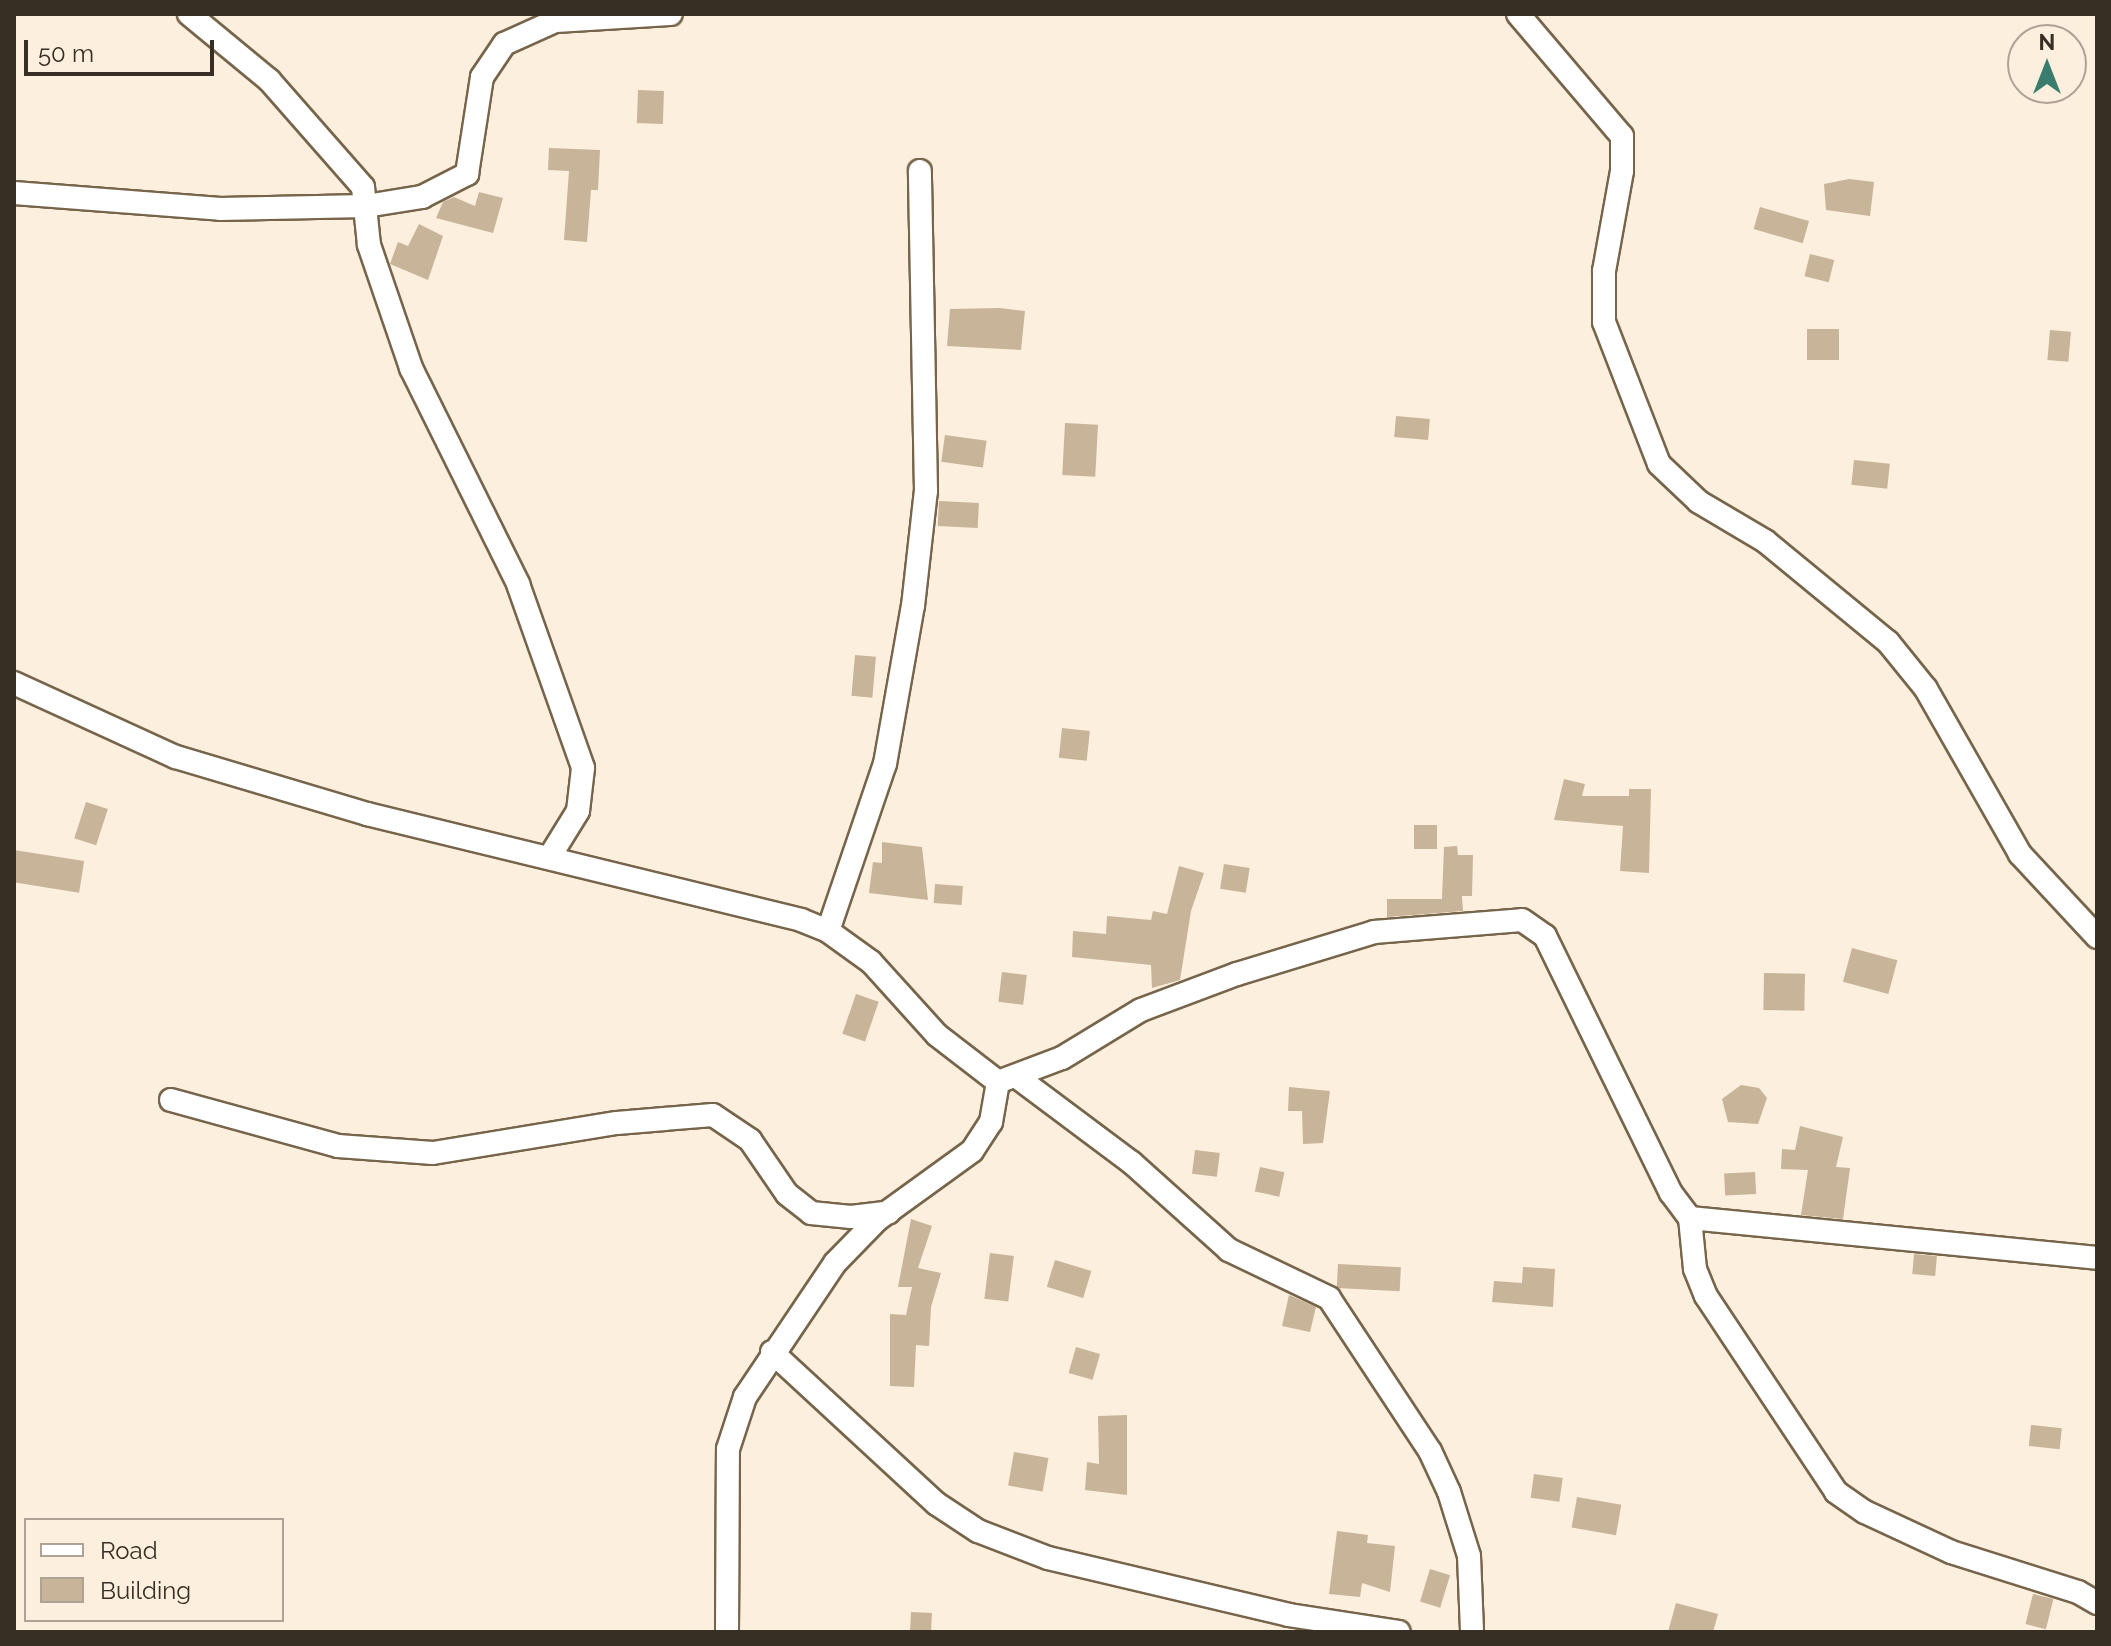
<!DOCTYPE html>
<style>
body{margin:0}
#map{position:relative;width:2111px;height:1646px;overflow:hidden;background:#fcefde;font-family:Raleway,sans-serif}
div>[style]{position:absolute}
.building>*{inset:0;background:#c8b498;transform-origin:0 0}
.roads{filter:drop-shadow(2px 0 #77654b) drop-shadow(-2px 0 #77654b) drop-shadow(0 2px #77654b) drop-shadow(0 -2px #77654b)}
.street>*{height:22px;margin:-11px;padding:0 11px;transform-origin:11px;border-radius:11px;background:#fff}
span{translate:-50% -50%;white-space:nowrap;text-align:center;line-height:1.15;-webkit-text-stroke:8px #fcefde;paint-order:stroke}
.frame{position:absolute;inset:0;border:16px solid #372f24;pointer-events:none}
.legend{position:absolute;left:24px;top:1518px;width:260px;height:104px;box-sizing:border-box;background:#fcefde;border:2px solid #ada294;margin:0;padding:10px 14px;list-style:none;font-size:24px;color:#372f24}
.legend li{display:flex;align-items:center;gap:16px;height:40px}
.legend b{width:40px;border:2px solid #ada294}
.north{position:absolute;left:2007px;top:24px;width:80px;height:80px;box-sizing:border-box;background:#fcefde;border:2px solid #ada294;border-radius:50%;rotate:0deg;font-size:22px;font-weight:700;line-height:32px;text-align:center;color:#372f24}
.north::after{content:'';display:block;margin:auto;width:28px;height:36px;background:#3a7c6d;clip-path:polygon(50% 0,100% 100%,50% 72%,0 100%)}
.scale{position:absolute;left:24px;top:40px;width:190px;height:36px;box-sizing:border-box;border:4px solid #372f24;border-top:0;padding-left:10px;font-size:24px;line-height:28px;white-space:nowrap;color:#372f24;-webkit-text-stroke:6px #fcefde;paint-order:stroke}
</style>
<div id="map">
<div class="building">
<i style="left:638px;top:90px;width:26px;height:33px;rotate:2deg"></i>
<i style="clip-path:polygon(549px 148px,600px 150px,598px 190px,591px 190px,587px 242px,564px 240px,569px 171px,548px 170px)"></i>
<i style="clip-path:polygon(1849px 179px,1874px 182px,1870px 216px,1826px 210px,1824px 184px)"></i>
<i style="clip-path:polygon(479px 192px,503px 198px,493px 233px,436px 218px,443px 202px,454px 197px,475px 206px)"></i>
<i style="left:1760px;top:207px;width:51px;height:23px;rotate:16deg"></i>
<i style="clip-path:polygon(419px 224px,443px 236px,428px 280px,390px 264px,398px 242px,408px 246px)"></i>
<i style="left:1810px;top:254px;width:25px;height:23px;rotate:14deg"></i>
<i style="clip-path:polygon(1000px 308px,1025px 311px,1021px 350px,947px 346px,950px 309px)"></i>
<i style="left:1807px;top:329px;width:32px;height:31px"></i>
<i style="left:2050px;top:330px;width:21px;height:30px;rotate:5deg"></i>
<i style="left:1396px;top:416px;width:34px;height:21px;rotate:5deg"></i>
<i style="left:1065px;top:423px;width:33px;height:52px;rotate:3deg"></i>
<i style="left:945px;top:435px;width:42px;height:27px;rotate:8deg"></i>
<i style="left:1854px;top:460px;width:36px;height:25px;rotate:6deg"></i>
<i style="left:939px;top:501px;width:40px;height:25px;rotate:3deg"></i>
<i style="left:855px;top:655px;width:21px;height:41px;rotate:5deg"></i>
<i style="left:1062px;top:728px;width:28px;height:30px;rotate:6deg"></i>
<i style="clip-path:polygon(1564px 779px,1585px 784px,1582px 796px,1629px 796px,1629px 789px,1651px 789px,1649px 873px,1620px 871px,1623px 826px,1554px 820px)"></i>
<i style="left:86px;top:802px;width:23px;height:38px;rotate:18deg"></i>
<i style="left:1437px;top:825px;width:24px;height:23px;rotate:90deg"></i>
<i style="clip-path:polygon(882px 842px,922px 847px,928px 900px,869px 893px,873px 862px,882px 863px)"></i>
<i style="clip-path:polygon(1457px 846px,1458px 855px,1473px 855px,1472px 896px,1462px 896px,1463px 911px,1387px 917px,1387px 899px,1442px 899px,1444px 847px)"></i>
<i style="left:14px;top:850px;width:71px;height:32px;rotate:9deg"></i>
<i style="left:1224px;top:864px;width:26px;height:25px;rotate:9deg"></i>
<i style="clip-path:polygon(1179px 866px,1204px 873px,1191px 911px,1180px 980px,1152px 988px,1151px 965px,1072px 957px,1073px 931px,1106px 934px,1107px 916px,1151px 920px,1153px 911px,1167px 914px)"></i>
<i style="left:935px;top:884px;width:28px;height:19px;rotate:4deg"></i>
<i style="left:1852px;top:948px;width:47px;height:35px;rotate:15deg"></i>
<i style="left:1002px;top:972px;width:25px;height:30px;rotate:7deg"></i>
<i style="left:1764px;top:973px;width:41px;height:37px;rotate:1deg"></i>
<i style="left:856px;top:994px;width:24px;height:42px;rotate:19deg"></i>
<i style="clip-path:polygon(1741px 1085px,1759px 1088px,1767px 1098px,1758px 1124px,1728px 1122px,1722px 1099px)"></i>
<i style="clip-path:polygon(1289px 1087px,1330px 1091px,1323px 1143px,1303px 1144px,1302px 1111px,1288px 1111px)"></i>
<i style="clip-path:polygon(1800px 1126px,1843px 1137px,1836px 1167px,1850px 1168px,1843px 1219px,1801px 1215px,1808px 1170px,1781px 1169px,1782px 1149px,1795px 1150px)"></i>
<i style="left:1195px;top:1150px;width:25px;height:24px;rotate:7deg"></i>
<i style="left:1260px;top:1167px;width:25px;height:25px;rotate:12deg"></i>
<i style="left:1755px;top:1172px;width:22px;height:31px;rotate:87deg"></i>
<i style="clip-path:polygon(911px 1219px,932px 1226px,918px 1268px,941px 1273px,931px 1307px,929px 1346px,916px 1345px,914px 1387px,890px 1386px,890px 1314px,906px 1315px,912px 1287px,898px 1287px)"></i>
<i style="left:990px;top:1253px;width:24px;height:46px;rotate:7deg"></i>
<i style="left:1914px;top:1254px;width:23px;height:20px;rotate:5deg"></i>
<i style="left:1055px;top:1260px;width:38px;height:28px;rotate:17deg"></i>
<i style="left:1338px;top:1264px;width:63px;height:24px;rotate:3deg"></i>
<i style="clip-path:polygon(1523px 1267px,1555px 1269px,1553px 1307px,1492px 1302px,1494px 1281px,1522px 1283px)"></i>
<i style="clip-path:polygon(1289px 1295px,1316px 1307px,1310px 1332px,1282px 1326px)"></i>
<i style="left:1076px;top:1347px;width:25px;height:27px;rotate:16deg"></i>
<i style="clip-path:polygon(1127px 1415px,1127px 1495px,1085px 1490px,1087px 1462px,1099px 1464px,1098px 1416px)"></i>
<i style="left:2031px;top:1425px;width:31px;height:21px;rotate:6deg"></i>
<i style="left:1014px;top:1452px;width:35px;height:34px;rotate:10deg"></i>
<i style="left:1534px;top:1474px;width:29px;height:24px;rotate:8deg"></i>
<i style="left:1577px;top:1497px;width:45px;height:31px;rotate:10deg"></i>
<i style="clip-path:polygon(1337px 1531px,1368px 1535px,1367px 1543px,1395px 1546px,1390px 1592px,1362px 1583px,1360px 1597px,1329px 1594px)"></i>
<i style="left:1430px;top:1569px;width:21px;height:34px;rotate:17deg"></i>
<i style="left:2033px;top:1594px;width:21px;height:31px;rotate:14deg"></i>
<i style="clip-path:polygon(1676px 1603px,1718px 1614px,1713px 1632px,1668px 1632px)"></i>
<i style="left:911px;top:1612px;width:21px;height:20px;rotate:3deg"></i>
</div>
<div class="roads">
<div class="street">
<i style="left:189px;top:14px;width:104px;rotate:39.5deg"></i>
<i style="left:269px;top:80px;width:142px;rotate:48.7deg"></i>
<i style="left:363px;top:187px;width:58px;rotate:84.1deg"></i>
<i style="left:369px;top:245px;width:130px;rotate:71.1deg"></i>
<i style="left:411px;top:368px;width:241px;rotate:63.6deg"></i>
<i style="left:518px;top:584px;width:195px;rotate:70.5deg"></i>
<i style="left:583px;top:768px;width:43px;rotate:96.6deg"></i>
<i style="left:578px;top:811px;width:55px;rotate:121.7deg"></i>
<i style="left:1518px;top:14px;width:160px;rotate:49.6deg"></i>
<i style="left:1622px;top:136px;width:35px;rotate:90deg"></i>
<i style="left:1622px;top:171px;width:102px;rotate:100.2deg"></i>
<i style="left:1604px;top:271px;width:51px;rotate:90deg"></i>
<i style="left:1604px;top:322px;width:152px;rotate:68.8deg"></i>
<i style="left:1659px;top:464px;width:55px;rotate:43.5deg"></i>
<i style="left:1699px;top:502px;width:77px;rotate:30.6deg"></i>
<i style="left:1765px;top:541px;width:159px;rotate:39.4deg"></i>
<i style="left:1888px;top:642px;width:60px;rotate:51deg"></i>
<i style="left:1926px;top:689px;width:190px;rotate:60.3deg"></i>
<i style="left:2020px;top:854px;width:113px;rotate:47.1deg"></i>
<i style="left:14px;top:193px;width:207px;rotate:4.4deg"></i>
<i style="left:220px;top:209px;width:146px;rotate:-1.2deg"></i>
<i style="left:366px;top:206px;width:57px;rotate:-9.1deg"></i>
<i style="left:422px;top:197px;width:51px;rotate:-27.1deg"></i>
<i style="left:467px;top:174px;width:98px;rotate:-81.2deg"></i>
<i style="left:482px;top:77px;width:40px;rotate:-56deg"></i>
<i style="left:504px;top:44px;width:56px;rotate:-24.3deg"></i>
<i style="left:555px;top:21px;width:116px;rotate:-3.5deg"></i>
<i style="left:14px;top:683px;width:178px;rotate:24.6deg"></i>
<i style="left:176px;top:757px;width:199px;rotate:16.6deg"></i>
<i style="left:367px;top:814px;width:447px;rotate:13.7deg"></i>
<i style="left:801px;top:920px;width:29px;rotate:22deg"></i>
<i style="left:828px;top:931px;width:53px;rotate:35.8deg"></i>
<i style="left:871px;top:962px;width:98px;rotate:47.9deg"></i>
<i style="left:937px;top:1035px;width:77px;rotate:37.6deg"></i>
<i style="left:998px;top:1082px;width:68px;rotate:-20.6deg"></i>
<i style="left:1062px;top:1058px;width:92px;rotate:-31.3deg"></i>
<i style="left:1141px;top:1010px;width:103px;rotate:-20.6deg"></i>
<i style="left:1237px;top:974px;width:143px;rotate:-17deg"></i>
<i style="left:1374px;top:932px;width:148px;rotate:-4.6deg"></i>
<i style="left:1522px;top:920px;width:28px;rotate:35deg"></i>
<i style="left:1545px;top:936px;width:286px;rotate:63.9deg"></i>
<i style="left:1671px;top:1193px;width:31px;rotate:53deg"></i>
<i style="left:1690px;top:1218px;width:409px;rotate:5.6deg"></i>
<i style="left:828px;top:931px;width:176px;rotate:-71.2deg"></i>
<i style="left:885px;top:764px;width:160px;rotate:-80deg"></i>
<i style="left:913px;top:606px;width:116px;rotate:-83.6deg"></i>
<i style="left:926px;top:491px;width:320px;rotate:-91.1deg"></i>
<i style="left:1017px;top:1077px;width:144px;rotate:36.8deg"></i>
<i style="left:1132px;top:1163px;width:130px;rotate:41.9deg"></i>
<i style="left:1229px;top:1250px;width:111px;rotate:25.6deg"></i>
<i style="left:1329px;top:1298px;width:183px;rotate:56.6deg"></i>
<i style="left:1430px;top:1451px;width:45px;rotate:65.1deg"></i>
<i style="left:1449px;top:1492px;width:67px;rotate:72.6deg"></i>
<i style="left:1469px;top:1556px;width:76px;rotate:87.7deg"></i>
<i style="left:171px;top:1100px;width:173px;rotate:15.4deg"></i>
<i style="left:338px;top:1146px;width:95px;rotate:4.2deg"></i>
<i style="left:433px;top:1153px;width:186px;rotate:-9.3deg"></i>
<i style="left:617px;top:1123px;width:96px;rotate:-4.8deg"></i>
<i style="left:713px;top:1115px;width:45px;rotate:34deg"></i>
<i style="left:750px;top:1140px;width:65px;rotate:55.6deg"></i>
<i style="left:787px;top:1194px;width:31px;rotate:38deg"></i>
<i style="left:811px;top:1213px;width:40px;rotate:5.7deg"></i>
<i style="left:851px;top:1217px;width:38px;rotate:-7deg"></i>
<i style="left:1690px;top:1218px;width:51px;rotate:84.4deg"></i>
<i style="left:1695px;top:1269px;width:29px;rotate:68deg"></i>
<i style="left:1706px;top:1296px;width:235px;rotate:56.4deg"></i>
<i style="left:1836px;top:1492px;width:35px;rotate:35deg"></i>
<i style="left:1865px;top:1512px;width:95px;rotate:24.9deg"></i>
<i style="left:1951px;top:1552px;width:133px;rotate:17.5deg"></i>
<i style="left:2078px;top:1592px;width:22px;rotate:30deg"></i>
<i style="left:772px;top:1352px;width:224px;rotate:42.7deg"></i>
<i style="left:937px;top:1504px;width:49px;rotate:33.4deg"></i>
<i style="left:978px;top:1531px;width:75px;rotate:21.1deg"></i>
<i style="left:1048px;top:1558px;width:248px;rotate:13.3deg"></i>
<i style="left:1289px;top:1615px;width:111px;rotate:8.8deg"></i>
<i style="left:727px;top:1632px;width:183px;rotate:-89.7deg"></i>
<i style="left:728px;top:1449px;width:55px;rotate:-71.9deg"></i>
<i style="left:745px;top:1397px;width:161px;rotate:-56.1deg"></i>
<i style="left:835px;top:1263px;width:62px;rotate:-45.7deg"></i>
<i style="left:878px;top:1219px;width:116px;rotate:-35.9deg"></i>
<i style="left:972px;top:1151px;width:35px;rotate:-57deg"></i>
<i style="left:991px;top:1122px;width:41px;rotate:-80.1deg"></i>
</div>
</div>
<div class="frame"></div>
<ul class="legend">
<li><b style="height:10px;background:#fff"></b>Road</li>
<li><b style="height:22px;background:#c8b498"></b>Building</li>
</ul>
<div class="north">N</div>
<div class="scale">50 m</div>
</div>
